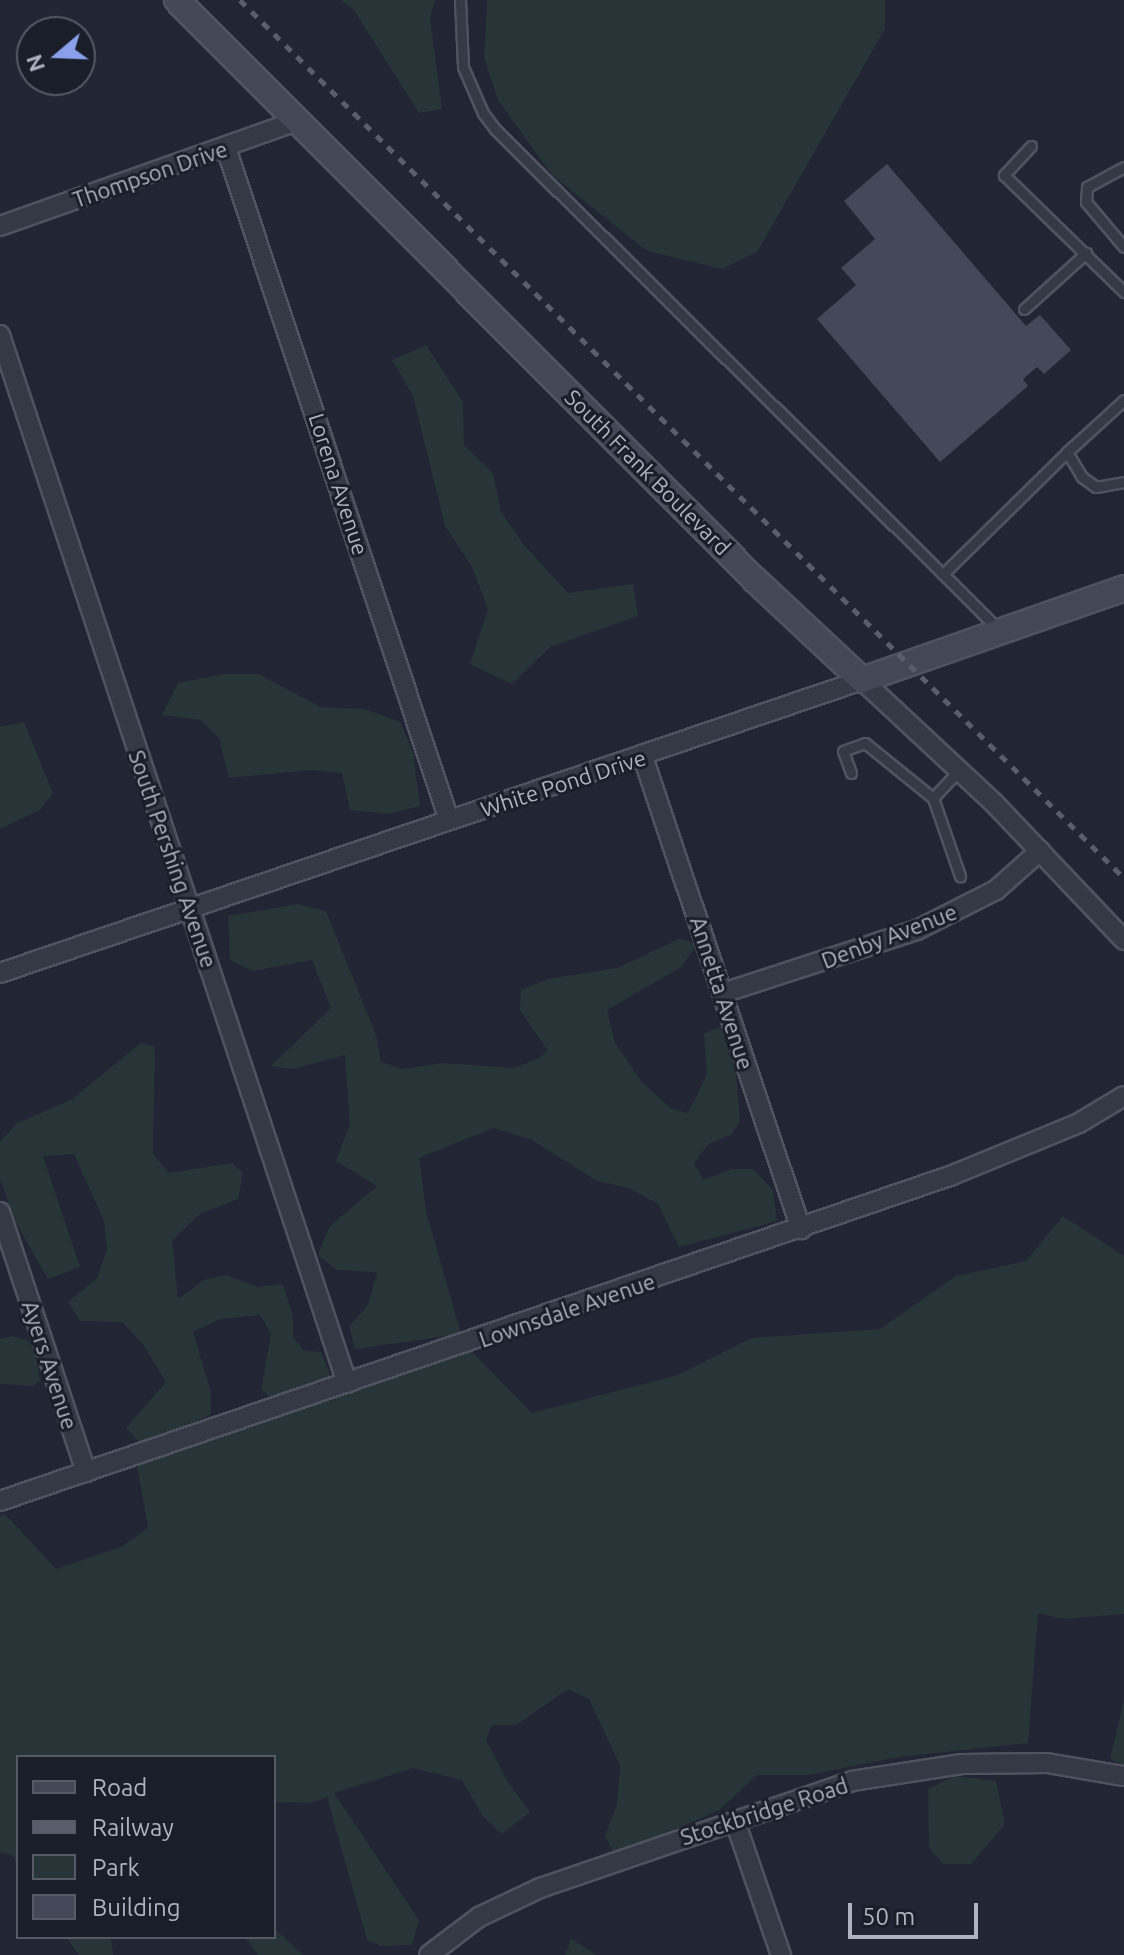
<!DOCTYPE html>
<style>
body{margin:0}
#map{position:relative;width:1124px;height:1955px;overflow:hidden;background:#222634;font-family:Ubuntu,sans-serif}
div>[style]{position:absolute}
.green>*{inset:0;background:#273438}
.building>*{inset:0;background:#434958}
.roads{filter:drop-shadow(2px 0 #4f535f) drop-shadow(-2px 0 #4f535f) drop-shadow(0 2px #4f535f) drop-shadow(0 -2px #4f535f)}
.lane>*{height:9px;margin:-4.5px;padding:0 4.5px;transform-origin:4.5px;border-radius:4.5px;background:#353945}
.street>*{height:18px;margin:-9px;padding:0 9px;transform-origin:9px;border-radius:9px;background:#353945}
.secondary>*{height:24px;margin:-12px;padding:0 12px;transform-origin:12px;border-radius:12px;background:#434857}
.rail>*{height:5px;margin-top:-2.5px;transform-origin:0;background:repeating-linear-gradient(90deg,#595e6d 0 8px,transparent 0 16px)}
span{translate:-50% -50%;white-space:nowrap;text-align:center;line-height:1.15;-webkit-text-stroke:6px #1a1e29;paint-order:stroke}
.street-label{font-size:22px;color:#afb3c1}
.legend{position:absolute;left:16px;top:1755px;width:260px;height:184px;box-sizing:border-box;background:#1a1e29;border:2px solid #565a66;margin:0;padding:10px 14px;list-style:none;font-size:24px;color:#afb3c1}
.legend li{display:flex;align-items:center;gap:16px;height:40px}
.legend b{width:40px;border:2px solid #565a66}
.north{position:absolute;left:16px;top:16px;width:80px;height:80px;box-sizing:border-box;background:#1a1e29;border:2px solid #565a66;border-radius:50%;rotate:251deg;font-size:22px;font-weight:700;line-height:32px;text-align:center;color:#afb3c1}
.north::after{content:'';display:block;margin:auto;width:28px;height:36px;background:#8ba0eb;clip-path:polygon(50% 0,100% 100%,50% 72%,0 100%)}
.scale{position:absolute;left:848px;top:1903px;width:130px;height:36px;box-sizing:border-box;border:4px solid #afb3c1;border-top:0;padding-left:10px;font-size:24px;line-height:28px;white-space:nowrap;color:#afb3c1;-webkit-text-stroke:6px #1a1e29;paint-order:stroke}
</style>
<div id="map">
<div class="green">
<i style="clip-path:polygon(341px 0,435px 0,430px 18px,442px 109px,419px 113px,354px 10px)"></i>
<i style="clip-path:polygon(487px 0,885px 0,885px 29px,757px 252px,722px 269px,647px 251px,552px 175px,498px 100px,484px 57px)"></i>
<i style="clip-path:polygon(426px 345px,463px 402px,464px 445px,493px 473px,501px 512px,524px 545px,568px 593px,633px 584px,638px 616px,550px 647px,512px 684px,470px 664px,488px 609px,472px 567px,445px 526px,413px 396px,392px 360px)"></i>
<i style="clip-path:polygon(224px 674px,259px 674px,320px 707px,365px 709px,400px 722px,413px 752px,420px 806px,388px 814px,350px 810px,342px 773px,311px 770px,229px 778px,219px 738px,201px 720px,162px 715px,178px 683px)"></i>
<i style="clip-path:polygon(24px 722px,53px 793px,41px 809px,0 829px,0 727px)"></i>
<i style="clip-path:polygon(298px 904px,326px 911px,376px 1035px,381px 1062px,402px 1069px,442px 1063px,514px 1068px,537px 1059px,548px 1051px,520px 1010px,521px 990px,548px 979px,617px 968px,681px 938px,697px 945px,681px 967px,607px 1010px,615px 1043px,641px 1081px,670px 1108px,688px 1113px,707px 1074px,704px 1033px,721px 1027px,736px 1075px,740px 1121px,732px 1134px,709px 1144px,694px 1163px,703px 1180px,732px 1169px,753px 1169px,773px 1190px,777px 1221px,679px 1247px,658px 1204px,629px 1188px,597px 1181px,532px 1140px,494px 1128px,419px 1158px,426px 1211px,461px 1334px,355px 1349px,349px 1326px,368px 1305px,377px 1272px,337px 1270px,318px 1255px,329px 1227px,377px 1186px,336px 1161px,350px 1124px,345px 1055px,293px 1069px,271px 1066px,331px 1008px,312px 960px,253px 971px,230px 960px,228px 916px)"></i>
<i style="clip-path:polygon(141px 1043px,155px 1047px,153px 1154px,169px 1173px,232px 1163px,243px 1173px,238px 1199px,200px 1214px,172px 1240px,178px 1299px,204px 1280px,226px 1275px,257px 1287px,283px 1284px,293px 1316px,293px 1337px,303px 1350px,321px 1352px,332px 1380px,273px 1400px,261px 1389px,271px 1334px,260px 1315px,220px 1319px,193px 1332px,211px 1392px,211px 1414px,168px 1438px,142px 1445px,126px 1428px,166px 1382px,143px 1344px,122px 1322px,80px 1321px,68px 1302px,97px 1278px,107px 1249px,104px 1221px,74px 1154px,43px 1156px,80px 1267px,48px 1279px,16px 1223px,0 1179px,0 1142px,17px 1123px,71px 1100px)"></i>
<i style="clip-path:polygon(1063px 1216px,1124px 1256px,1124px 1614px,1063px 1619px,1038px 1613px,1028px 1743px,899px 1757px,809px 1775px,757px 1775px,719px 1810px,615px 1856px,605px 1835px,617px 1805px,620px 1766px,589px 1699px,568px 1689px,516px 1725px,492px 1725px,486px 1740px,507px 1781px,530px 1812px,502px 1834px,482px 1815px,462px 1780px,413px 1768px,334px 1793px,419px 1920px,412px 1945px,381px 1946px,367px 1940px,327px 1797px,311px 1803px,274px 1802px,274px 1757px,18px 1757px,18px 1865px,12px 1855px,0 1852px,0 1516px,5px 1514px,56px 1569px,121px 1547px,148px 1528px,137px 1465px,470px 1350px,532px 1413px,678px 1375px,751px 1338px,880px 1329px,956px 1276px,1026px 1261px)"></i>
<i style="clip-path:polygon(13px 1336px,29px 1341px,35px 1351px,40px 1381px,33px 1386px,0 1384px,0 1339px)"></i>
<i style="clip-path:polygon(1124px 1700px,1124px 1766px,1110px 1759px)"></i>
<i style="clip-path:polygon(955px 1776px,996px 1781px,1005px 1824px,971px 1864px,943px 1864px,929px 1848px,928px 1789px)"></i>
<i style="clip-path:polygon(274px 1928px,303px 1955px,258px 1955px,245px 1937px,274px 1937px)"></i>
<i style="clip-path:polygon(66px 1937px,111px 1937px,113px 1955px,79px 1955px)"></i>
<i style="clip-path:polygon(571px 1939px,597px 1955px,565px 1955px)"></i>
</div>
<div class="building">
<i style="clip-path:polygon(887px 164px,1026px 326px,1040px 315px,1071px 350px,1044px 374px,1037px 367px,1023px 379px,1028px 386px,940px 462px,817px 319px,856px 285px,841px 268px,875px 239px,844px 201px)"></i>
</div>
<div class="roads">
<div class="lane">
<i style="left:460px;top:0;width:67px;rotate:87.4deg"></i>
<i style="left:463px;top:67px;width:50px;rotate:66.5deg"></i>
<i style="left:483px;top:113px;width:20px;rotate:53deg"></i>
<i style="left:495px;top:129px;width:711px;rotate:44.83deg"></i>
<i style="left:1031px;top:146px;width:40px;rotate:133deg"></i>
<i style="left:1004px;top:175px;width:168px;rotate:44.3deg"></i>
<i style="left:1124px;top:167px;width:42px;rotate:151.6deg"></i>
<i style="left:1087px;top:187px;width:15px;rotate:94deg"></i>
<i style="left:1086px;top:202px;width:59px;rotate:49.8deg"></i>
<i style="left:1024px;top:309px;width:84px;rotate:-42.1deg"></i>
<i style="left:1124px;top:400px;width:77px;rotate:137.6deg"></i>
<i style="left:1067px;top:452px;width:29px;rotate:59deg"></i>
<i style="left:1082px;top:477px;width:17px;rotate:36deg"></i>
<i style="left:1096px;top:487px;width:28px;rotate:-10deg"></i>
<i style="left:943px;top:574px;width:174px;rotate:-44.5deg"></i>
<i style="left:851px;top:773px;width:23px;rotate:-110deg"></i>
<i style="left:843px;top:751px;width:23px;rotate:-20deg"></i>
<i style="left:865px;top:743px;width:87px;rotate:39deg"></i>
<i style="left:933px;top:798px;width:83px;rotate:70.9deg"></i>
<i style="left:933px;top:798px;width:38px;rotate:-47deg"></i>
</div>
<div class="street">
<i style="left:226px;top:148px;width:708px;rotate:71.64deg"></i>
<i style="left:0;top:226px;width:317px;rotate:-19.5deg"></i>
<i style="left:0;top:335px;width:1104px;rotate:71.68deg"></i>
<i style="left:643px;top:757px;width:498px;rotate:71.5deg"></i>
<i style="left:0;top:973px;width:910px;rotate:-18.77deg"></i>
<i style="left:862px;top:680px;width:180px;rotate:43deg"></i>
<i style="left:994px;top:803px;width:189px;rotate:46.5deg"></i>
<i style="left:723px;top:993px;width:204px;rotate:-18deg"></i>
<i style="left:917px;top:930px;width:89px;rotate:-26.9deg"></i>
<i style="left:996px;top:890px;width:59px;rotate:-41.6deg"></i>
<i style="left:0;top:1212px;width:274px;rotate:71.7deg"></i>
<i style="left:0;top:1501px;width:1004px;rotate:-18.89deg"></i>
<i style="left:950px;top:1176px;width:139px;rotate:-22.3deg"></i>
<i style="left:1079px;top:1123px;width:52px;rotate:-31deg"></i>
<i style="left:735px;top:1821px;width:142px;rotate:71.1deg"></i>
<i style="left:429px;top:1955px;width:63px;rotate:-37.2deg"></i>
<i style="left:479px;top:1917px;width:68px;rotate:-25.4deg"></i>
<i style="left:540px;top:1888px;width:330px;rotate:-18.9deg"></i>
<i style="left:852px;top:1781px;width:111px;rotate:-8.8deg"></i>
<i style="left:962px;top:1764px;width:85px;rotate:-0.7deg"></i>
<i style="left:1047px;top:1763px;width:78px;rotate:9.6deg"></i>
</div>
<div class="secondary">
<i style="left:177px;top:0;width:817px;rotate:45.1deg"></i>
<i style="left:754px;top:579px;width:148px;rotate:43.1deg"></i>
<i style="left:862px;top:680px;width:278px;rotate:-19.3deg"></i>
</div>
</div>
<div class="rail">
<i style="left:240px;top:0;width:1246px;rotate:44.8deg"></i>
</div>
<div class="street-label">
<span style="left:150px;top:174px;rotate:-19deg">Thompson Drive</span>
<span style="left:648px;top:472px;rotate:45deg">South Frank Boulevard</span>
<span style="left:339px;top:484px;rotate:72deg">Lorena Avenue</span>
<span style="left:563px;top:783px;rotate:-18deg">White Pond Drive</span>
<span style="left:173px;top:859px;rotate:71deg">South Pershing Avenue</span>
<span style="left:889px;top:936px;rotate:-21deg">Denby Avenue</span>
<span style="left:722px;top:993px;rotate:72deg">Annetta Avenue</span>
<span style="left:567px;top:1310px;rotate:-19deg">Lownsdale Avenue</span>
<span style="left:50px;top:1365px;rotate:72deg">Ayers Avenue</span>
<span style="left:764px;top:1811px;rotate:-18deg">Stockbridge Road</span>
</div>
<ul class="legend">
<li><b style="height:10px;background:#434857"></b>Road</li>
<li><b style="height:10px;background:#595e6d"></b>Railway</li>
<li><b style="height:22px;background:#273438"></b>Park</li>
<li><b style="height:22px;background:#434958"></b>Building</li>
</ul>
<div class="north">N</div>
<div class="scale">50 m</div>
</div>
